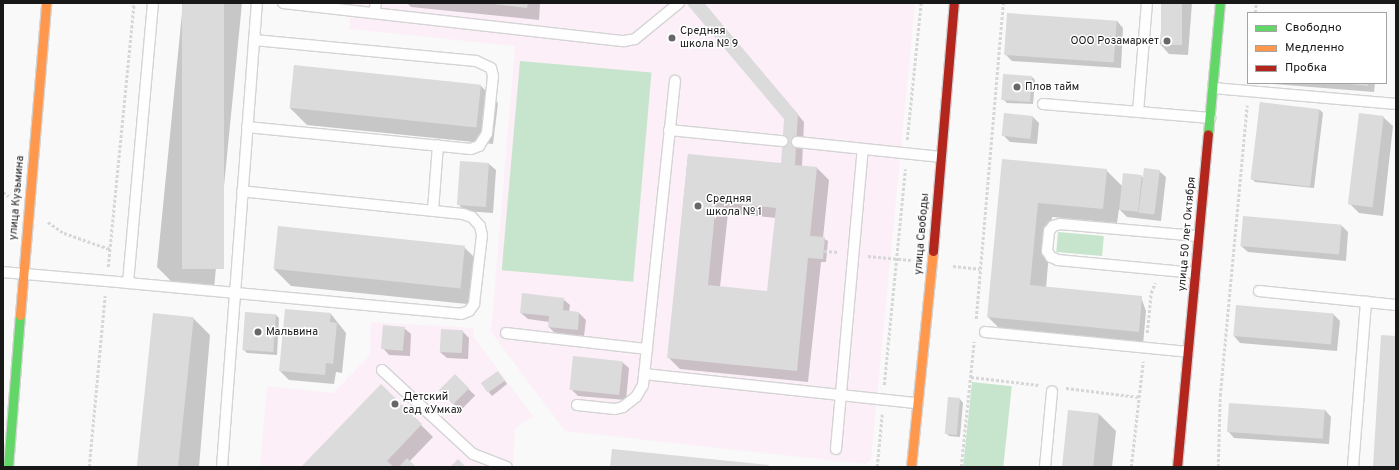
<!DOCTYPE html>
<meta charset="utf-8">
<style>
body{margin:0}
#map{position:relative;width:1399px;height:470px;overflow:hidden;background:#f9f9f9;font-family:Overpass,sans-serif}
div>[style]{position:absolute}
.education>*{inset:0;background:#fceff7}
.green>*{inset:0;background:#c7e5cd;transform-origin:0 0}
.shadow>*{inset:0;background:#0003;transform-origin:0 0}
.building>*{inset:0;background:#dcdbdc;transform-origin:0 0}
.path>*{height:2.5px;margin-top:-1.25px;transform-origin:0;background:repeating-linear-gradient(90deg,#d7d7d8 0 3px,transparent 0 5px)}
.roads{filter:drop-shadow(1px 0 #d4d4d4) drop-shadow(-1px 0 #d4d4d4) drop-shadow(0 1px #d4d4d4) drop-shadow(0 -1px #d4d4d4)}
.lane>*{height:10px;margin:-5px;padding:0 5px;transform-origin:5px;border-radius:5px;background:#fefefe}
.fast>*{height:9px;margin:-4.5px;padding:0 4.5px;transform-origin:4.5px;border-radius:4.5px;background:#63d668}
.slow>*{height:9px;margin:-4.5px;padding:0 4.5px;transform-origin:4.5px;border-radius:4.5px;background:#ff974d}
.jam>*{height:9px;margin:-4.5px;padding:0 4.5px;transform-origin:4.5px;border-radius:4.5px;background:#b3261e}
.dots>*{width:11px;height:11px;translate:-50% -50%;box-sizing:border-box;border:2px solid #fff;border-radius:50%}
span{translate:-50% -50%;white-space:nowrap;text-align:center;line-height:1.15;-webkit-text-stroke:3px #fff;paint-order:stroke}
.poi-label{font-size:11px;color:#181818}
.left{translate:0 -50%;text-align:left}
.right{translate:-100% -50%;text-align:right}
.street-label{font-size:11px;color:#181818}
.frame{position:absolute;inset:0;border:4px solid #181818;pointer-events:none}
.legend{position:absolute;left:1247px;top:12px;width:140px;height:72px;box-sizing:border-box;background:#fff;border:1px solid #a3a3a3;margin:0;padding:5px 7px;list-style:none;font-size:12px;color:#181818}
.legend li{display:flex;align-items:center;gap:8px;height:20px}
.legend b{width:20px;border:1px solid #a3a3a3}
</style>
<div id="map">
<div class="education">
<i style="clip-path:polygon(352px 3px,915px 3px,871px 460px,865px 464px,565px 431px,491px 332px,515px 46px,349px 29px)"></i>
<i style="clip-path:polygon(371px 322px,474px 328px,473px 336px,533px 416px,515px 429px,513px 467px,260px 467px,267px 386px,333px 393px,370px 355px)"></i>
</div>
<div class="green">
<i style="left:520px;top:61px;width:132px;height:210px;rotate:5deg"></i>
<i style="left:1058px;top:232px;width:46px;height:20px;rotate:5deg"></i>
<i style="left:972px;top:382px;width:40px;height:85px;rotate:6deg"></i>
</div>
<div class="shadow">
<i style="clip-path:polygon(183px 3px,242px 3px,214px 288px,174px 284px,157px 267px)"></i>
<i style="clip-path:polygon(407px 3px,540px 3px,539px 20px,411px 7px)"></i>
<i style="clip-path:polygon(evenodd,688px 3px,704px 3px,804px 122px,802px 166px,817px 168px,829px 180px,823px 238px,828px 241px,826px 262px,821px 262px,808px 382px,680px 369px,668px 357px,688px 155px,782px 164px,785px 118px,688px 3px,728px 213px,776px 218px,768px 292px,720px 287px,728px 213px)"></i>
<i style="clip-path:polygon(1163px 3px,1192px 3px,1188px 55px,1169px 54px,1160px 44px)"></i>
<i style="clip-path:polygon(1117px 21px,1123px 28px,1121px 68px,1012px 61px,1006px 55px)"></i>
<i style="clip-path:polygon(1032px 77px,1035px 80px,1033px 104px,1007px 103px,1004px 100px)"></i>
<i style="clip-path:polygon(1260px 83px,1375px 83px,1374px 92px)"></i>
<i style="clip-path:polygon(481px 86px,498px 103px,493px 144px,307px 125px,290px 108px)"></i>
<i style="clip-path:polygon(1260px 103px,1320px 110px,1323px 113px,1314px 188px,1255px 182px,1252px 179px)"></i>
<i style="clip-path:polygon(1032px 116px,1039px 123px,1037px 144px,1010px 142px,1004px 136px)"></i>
<i style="clip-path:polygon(1383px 117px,1393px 126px,1383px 216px,1359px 213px,1350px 204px)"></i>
<i style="clip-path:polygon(1003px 160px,1106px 170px,1123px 187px,1141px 176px,1144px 178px,1159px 171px,1166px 177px,1161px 221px,1127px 217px,1119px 209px,1117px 223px,1052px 217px,1046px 288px,1141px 297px,1146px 311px,1143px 345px,1003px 332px,988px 317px)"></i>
<i style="clip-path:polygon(461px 162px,489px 164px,496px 170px,493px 213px,465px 211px,458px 204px)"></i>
<i style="clip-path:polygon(1342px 226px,1348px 232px,1346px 261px,1248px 252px,1241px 246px)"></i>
<i style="clip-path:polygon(464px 247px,481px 264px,477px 305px,291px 286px,274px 269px)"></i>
<i style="clip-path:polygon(563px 299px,570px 305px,569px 312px,579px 313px,586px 320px,584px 336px,555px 333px,549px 327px,549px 322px,528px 319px,521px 313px)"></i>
<i style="clip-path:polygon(246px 313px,276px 315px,279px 318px,277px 355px,247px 353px,244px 350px)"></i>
<i style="clip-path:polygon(331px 314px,346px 333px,342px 373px,336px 372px,334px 384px,289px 380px,280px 371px)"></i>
<i style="clip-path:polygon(1333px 314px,1340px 321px,1337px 351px,1240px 343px,1234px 336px)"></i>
<i style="clip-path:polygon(193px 318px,210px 335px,199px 467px,141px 467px)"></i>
<i style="clip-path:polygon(404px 328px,411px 334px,410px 356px,389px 355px,383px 348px)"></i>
<i style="clip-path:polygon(462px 331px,469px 338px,468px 359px,447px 358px,440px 352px)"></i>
<i style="clip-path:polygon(622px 362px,629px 368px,626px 400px,578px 396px,571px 389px)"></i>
<i style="left:455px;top:376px;width:28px;height:21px;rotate:44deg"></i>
<i style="clip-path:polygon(501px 376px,507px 384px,492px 396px,482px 384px)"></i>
<i style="clip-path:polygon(381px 385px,433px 437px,409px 462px,414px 467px,302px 467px)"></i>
<i style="clip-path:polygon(960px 399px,963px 403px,960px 437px,949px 436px,946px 433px)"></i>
<i style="clip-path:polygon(1325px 410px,1331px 417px,1329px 444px,1234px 438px,1228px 431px)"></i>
<i style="clip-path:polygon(1099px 414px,1116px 431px,1112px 467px,1063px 467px)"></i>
</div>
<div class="building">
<i style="left:182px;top:3px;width:42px;height:266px"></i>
<i style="clip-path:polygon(485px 3px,528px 3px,527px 8px)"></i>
<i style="clip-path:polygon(evenodd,686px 3px,704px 3px,798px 114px,795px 165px,817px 167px,810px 236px,825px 237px,823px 259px,808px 258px,797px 371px,667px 358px,688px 154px,781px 163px,784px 119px,686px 3px,716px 202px,776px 208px,767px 291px,708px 285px,716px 202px)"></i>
<i style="left:1161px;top:3px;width:21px;height:42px"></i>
<i style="left:1007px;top:13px;width:110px;height:42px;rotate:4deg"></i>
<i style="left:294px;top:65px;width:188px;height:43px;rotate:6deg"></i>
<i style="left:1003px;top:74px;width:29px;height:26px;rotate:4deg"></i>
<i style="clip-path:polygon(1342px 83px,1368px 83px,1368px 86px)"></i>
<i style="left:1260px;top:102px;width:60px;height:78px;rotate:7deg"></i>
<i style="left:1004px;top:113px;width:29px;height:23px;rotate:6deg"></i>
<i style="left:1359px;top:113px;width:25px;height:92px;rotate:7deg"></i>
<i style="clip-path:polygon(1002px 159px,1107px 169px,1103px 209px,1038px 203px,1030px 285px,1142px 296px,1139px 332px,987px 317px)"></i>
<i style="left:460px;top:161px;width:29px;height:44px;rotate:4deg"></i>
<i style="left:1144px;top:168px;width:16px;height:45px;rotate:7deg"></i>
<i style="left:1123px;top:173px;width:19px;height:37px;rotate:6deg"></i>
<i style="left:1243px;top:216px;width:99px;height:30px;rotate:5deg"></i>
<i style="left:278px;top:226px;width:188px;height:43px;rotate:6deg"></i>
<i style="clip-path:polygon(522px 293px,564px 298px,563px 310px,579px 312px,578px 330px,548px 327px,549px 316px,520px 313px)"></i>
<i style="left:1236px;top:305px;width:98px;height:31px;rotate:5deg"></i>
<i style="clip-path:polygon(285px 309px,331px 313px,330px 322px,337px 323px,333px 364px,326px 363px,325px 375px,279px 371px)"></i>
<i style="left:245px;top:312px;width:31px;height:38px;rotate:4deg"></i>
<i style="left:153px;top:313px;width:41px;height:155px;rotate:6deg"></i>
<i style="left:383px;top:325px;width:22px;height:24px;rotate:5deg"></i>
<i style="left:441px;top:329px;width:22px;height:23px;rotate:3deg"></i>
<i style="clip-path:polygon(1381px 335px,1396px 336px,1396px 467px,1373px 467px)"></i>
<i style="left:573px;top:356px;width:50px;height:34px;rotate:6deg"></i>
<i style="left:498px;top:371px;width:12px;height:21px;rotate:55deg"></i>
<i style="left:455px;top:374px;width:20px;height:23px;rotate:45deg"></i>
<i style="clip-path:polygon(381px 384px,422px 424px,387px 461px,394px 467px,301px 467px)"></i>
<i style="left:948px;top:397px;width:12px;height:37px;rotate:5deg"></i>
<i style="left:1229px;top:403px;width:96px;height:29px;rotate:4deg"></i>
<i style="left:1068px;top:410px;width:31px;height:57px;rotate:6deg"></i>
<i style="clip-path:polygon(612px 449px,769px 465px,768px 467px,610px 467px)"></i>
<i style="clip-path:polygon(407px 458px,416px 467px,399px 467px)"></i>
<i style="clip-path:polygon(458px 459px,466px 467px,450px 467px)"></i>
</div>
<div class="path">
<i style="left:1255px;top:13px;width:10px;rotate:-84deg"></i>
<i style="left:907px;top:140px;width:138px;rotate:-84.2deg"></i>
<i style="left:3px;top:192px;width:7px;rotate:34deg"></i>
<i style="left:48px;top:222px;width:19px;rotate:35deg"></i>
<i style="left:64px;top:233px;width:49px;rotate:19.2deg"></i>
<i style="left:824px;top:251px;width:15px;rotate:4deg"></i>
<i style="left:868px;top:256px;width:43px;rotate:5.3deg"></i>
<i style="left:953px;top:266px;width:27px;rotate:6deg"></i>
<i style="left:108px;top:267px;width:265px;rotate:-84.4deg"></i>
<i style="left:976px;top:319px;width:317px;rotate:-85.1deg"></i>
<i style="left:1147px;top:333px;width:40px;rotate:-84.3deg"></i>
<i style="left:1151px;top:293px;width:11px;rotate:-68deg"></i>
<i style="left:971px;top:377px;width:68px;rotate:6.7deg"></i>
<i style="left:884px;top:385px;width:217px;rotate:-84.4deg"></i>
<i style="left:1066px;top:388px;width:74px;rotate:7deg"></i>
<i style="left:89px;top:467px;width:172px;rotate:-84.7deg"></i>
<i style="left:877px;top:467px;width:53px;rotate:-84.6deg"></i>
<i style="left:961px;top:467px;width:126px;rotate:-84.1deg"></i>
<i style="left:1131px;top:467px;width:106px;rotate:-83.5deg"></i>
<i style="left:1218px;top:467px;width:71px;rotate:-88.4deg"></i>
<i style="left:1220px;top:396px;width:292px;rotate:-84.7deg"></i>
</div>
<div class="roads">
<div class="lane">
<i style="left:283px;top:3px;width:343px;rotate:6.4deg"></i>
<i style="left:624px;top:41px;width:11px;rotate:-10deg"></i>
<i style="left:635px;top:39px;width:57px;rotate:-39.3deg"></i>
<i style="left:374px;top:13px;width:10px;rotate:-79deg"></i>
<i style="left:1213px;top:88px;width:184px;rotate:5deg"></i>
<i style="left:1043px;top:104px;width:168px;rotate:4.8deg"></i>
<i style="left:1138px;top:112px;width:109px;rotate:-85.3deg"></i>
<i style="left:247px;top:127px;width:225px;rotate:5.6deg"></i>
<i style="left:471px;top:149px;width:9px;rotate:-21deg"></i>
<i style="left:479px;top:146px;width:15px;rotate:-58deg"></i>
<i style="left:487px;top:133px;width:57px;rotate:-84deg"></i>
<i style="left:493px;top:76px;width:8px;rotate:-104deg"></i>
<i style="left:491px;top:68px;width:17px;rotate:-155deg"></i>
<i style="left:476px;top:61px;width:223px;rotate:-174.6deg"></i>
<i style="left:669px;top:130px;width:114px;rotate:5.6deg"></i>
<i style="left:797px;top:142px;width:145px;rotate:5.9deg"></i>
<i style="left:433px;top:210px;width:65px;rotate:-85.6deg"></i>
<i style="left:3px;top:272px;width:125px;rotate:5deg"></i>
<i style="left:128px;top:283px;width:281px;rotate:-84.9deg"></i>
<i style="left:1195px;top:273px;width:138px;rotate:-174.6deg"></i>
<i style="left:1058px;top:260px;width:8px;rotate:-157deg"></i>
<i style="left:1051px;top:257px;width:7px;rotate:-124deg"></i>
<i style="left:1047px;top:251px;width:20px;rotate:-84deg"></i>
<i style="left:1049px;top:231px;width:6px;rotate:-51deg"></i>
<i style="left:1053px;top:226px;width:7px;rotate:-16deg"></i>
<i style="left:1060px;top:224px;width:139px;rotate:5deg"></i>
<i style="left:128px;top:283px;width:334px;rotate:5.3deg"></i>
<i style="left:461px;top:314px;width:9px;rotate:-21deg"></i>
<i style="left:469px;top:311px;width:9px;rotate:-54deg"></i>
<i style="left:474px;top:304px;width:69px;rotate:-83.4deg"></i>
<i style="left:482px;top:235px;width:9px;rotate:-103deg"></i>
<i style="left:480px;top:226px;width:12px;rotate:-132deg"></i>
<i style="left:472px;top:217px;width:9px;rotate:-162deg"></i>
<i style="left:463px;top:214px;width:222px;rotate:-174.1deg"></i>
<i style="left:1259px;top:291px;width:138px;rotate:5.8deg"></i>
<i style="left:985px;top:332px;width:204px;rotate:5.6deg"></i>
<i style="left:506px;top:333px;width:142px;rotate:6.5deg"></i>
<i style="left:382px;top:370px;width:124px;rotate:42.7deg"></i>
<i style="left:473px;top:454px;width:36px;rotate:21deg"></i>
<i style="left:644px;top:374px;width:275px;rotate:6.1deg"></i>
<i style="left:577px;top:405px;width:38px;rotate:6deg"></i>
<i style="left:615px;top:409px;width:8px;rotate:-14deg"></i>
<i style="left:623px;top:407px;width:16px;rotate:-38deg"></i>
<i style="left:636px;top:397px;width:14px;rotate:-60deg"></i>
<i style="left:643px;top:385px;width:306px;rotate:-84deg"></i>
<i style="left:836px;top:449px;width:301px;rotate:-84.9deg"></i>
<i style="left:222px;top:467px;width:465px;rotate:-85.7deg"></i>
<i style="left:1045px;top:467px;width:76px;rotate:-84.7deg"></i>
<i style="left:1353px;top:467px;width:166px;rotate:-85.5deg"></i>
</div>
<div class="fast">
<i style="left:1208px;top:134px;width:132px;rotate:-84.8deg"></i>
<i style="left:8px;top:467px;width:152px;rotate:-85.5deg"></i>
</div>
<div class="slow">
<i style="left:20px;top:315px;width:313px;rotate:-85.2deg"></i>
<i style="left:911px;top:467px;width:217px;rotate:-84.2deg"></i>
</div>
<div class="jam">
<i style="left:933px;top:251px;width:249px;rotate:-85.2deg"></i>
<i style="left:1177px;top:467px;width:334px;rotate:-84.7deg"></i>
</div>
</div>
<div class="dots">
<i style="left:672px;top:38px;background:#676767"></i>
<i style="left:1167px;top:41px;background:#676767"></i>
<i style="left:1017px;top:87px;background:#676767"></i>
<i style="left:698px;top:206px;background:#676767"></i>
<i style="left:258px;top:332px;background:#676767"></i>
<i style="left:395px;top:404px;background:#676767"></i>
</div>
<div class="poi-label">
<span class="left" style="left:680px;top:38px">Средняя<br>школа № 9</span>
<span class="right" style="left:1159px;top:41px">ООО Розамаркет</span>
<span class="left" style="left:1025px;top:87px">Плов тайм</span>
<span class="left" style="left:706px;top:206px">Средняя<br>школа № 1</span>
<span class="left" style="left:266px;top:332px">Мальвина</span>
<span class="left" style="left:403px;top:404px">Детский<br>сад «Умка»</span>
</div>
<div class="street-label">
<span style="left:17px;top:198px;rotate:-85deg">улица Кузьмина</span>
<span style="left:922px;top:234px;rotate:-85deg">улица Свободы</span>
<span style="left:1187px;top:234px;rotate:-85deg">улица 50 лет Октября</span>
</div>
<div class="frame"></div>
<ul class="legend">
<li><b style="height:5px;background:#63d668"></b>Свободно</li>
<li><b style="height:5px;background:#ff974d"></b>Медленно</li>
<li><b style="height:5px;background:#b3261e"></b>Пробка</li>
</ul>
</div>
